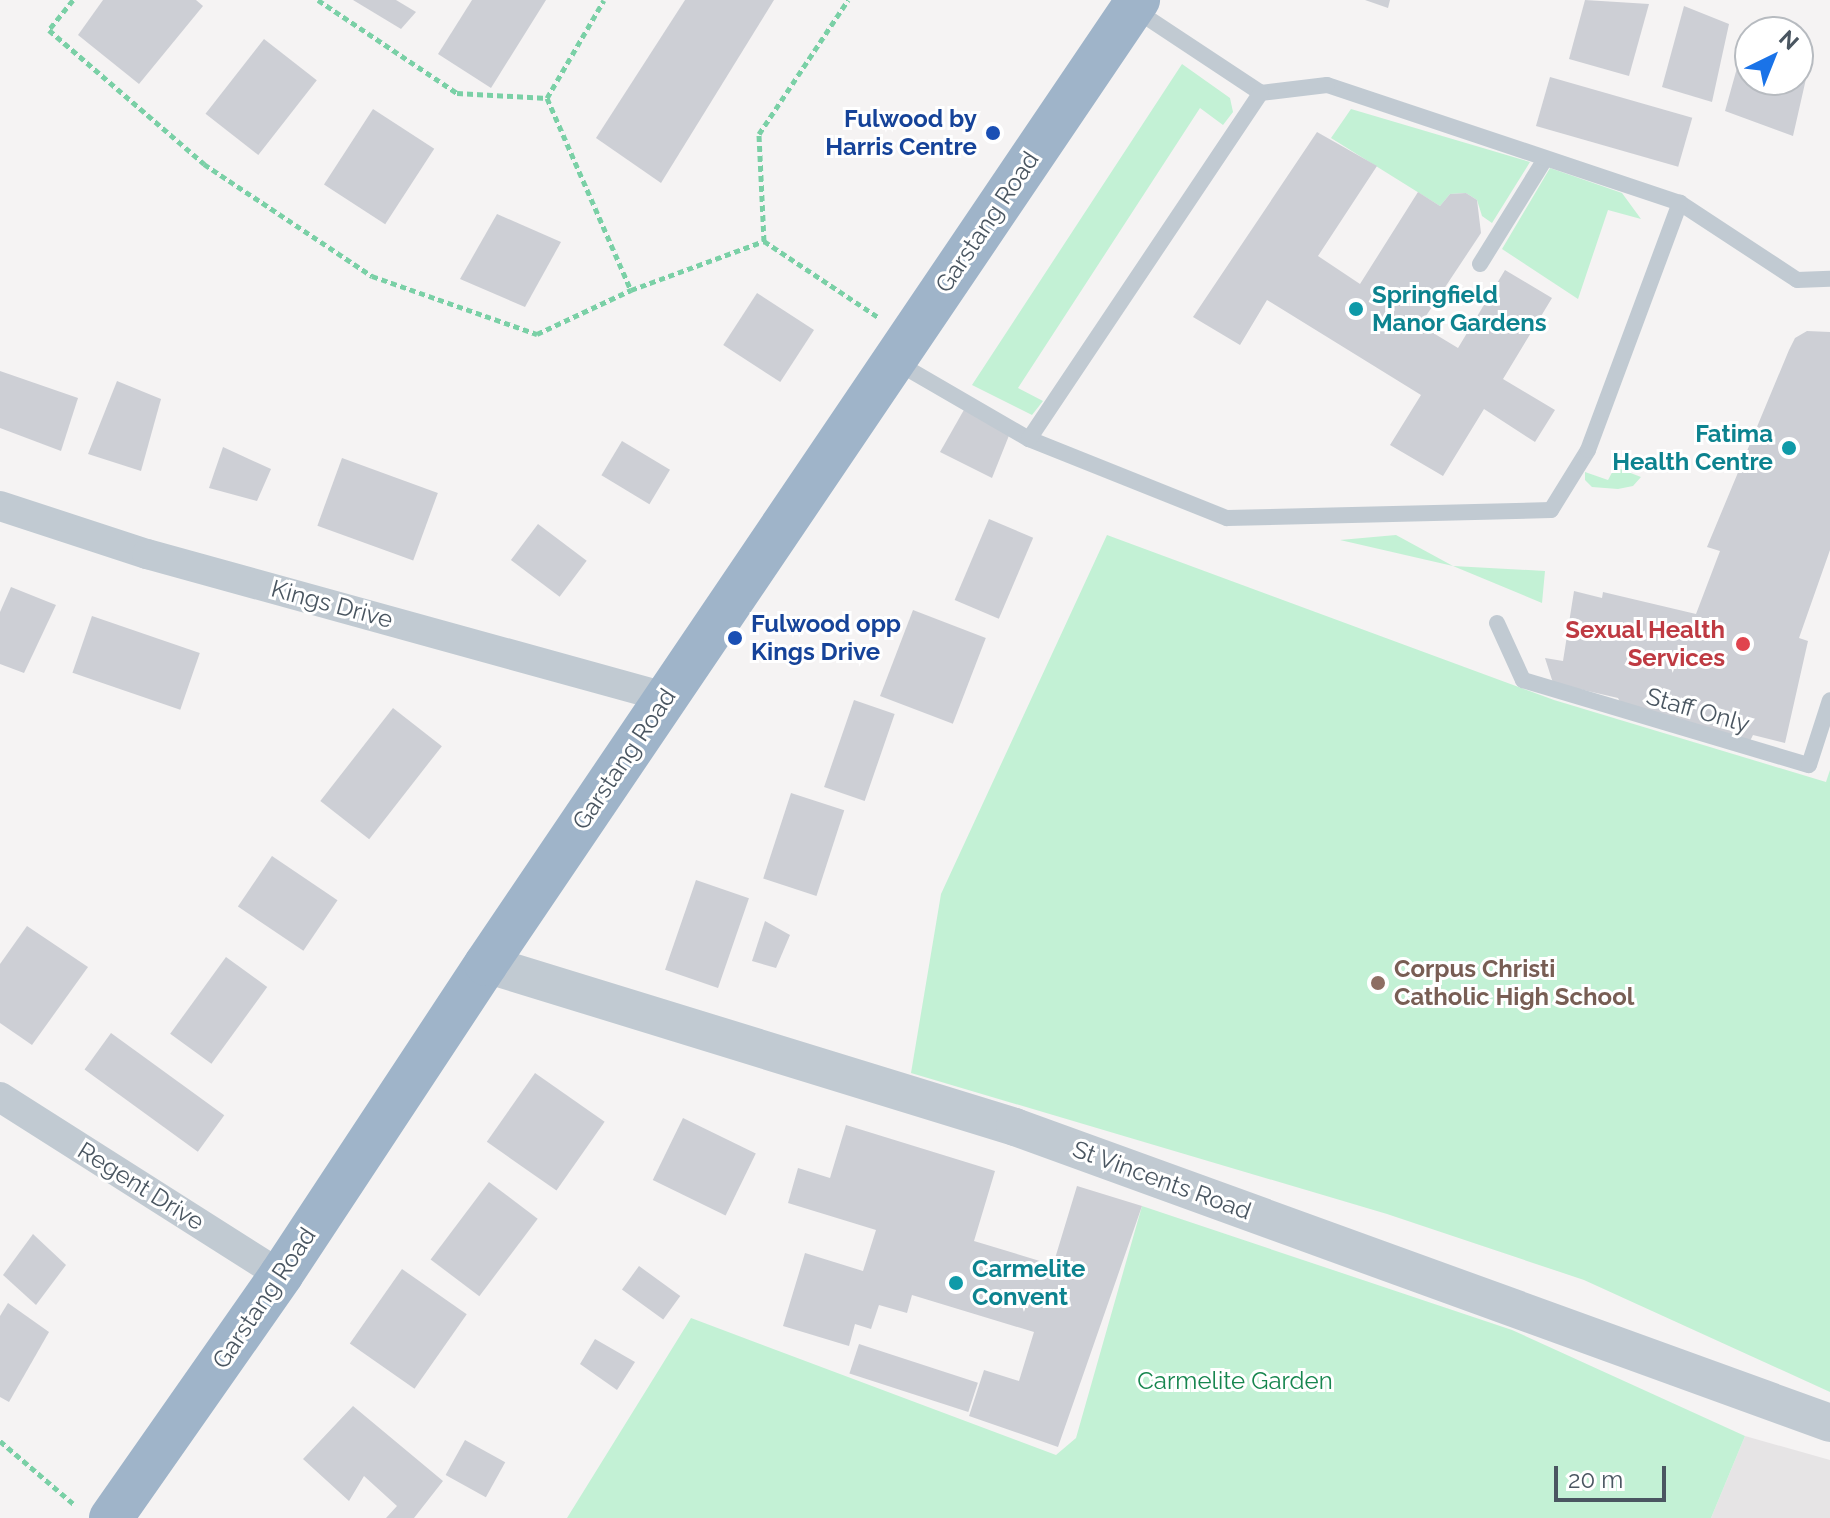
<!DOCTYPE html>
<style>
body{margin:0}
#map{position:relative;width:1830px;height:1518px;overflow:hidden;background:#f5f3f3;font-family:Raleway,sans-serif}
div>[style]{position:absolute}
.education>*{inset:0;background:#e6e4e5}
.green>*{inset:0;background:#c3f1d5}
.building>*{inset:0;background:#cdcfd5;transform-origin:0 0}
.path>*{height:5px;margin-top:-2.5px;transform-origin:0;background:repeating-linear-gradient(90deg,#7ad0a6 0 6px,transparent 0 10px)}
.service>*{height:16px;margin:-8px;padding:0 8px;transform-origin:8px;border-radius:8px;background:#c1cad2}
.minor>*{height:30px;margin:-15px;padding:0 15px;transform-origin:15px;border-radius:15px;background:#c1cad2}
.tertiary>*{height:38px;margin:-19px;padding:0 19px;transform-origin:19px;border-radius:19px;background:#c1cad2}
.trunk>*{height:44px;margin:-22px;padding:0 22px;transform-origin:22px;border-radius:22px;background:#9fb4c9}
.dots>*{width:22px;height:22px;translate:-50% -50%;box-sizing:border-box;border:4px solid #fff;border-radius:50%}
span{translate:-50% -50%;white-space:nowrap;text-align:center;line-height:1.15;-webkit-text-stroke:6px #fff;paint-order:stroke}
.transit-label{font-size:24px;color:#164399;font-weight:700}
.right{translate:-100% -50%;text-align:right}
.left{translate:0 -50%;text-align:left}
.street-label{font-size:24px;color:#4a5661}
.culture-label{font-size:24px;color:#0d838f;font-weight:700}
.health-label{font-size:24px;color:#be3a42;font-weight:700}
.education-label{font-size:24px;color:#785e54;font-weight:700}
.park-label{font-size:24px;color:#17864f}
.north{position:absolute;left:1734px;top:16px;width:80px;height:80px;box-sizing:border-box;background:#fff;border:2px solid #b7bbc0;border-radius:50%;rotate:43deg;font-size:22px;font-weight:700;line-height:32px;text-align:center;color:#4a5661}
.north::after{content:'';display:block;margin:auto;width:28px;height:36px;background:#1a73e8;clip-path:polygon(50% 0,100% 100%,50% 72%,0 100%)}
.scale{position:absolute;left:1554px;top:1466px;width:112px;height:36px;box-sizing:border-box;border:4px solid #4a5661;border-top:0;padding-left:10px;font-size:24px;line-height:28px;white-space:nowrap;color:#4a5661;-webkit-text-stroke:6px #fff;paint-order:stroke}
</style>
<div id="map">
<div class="education">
<i style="clip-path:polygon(1745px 1436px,1830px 1460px,1830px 1518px,1711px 1518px)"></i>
</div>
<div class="green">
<i style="clip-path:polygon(1182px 64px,1230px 98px,1233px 112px,1223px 125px,1200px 108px,1018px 388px,1043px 401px,1032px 415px,972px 385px)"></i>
<i style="clip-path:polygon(1351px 109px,1530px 162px,1492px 223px,1482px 216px,1477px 200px,1466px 193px,1450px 194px,1440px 206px,1331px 138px)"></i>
<i style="clip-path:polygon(1550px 168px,1622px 193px,1641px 219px,1608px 210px,1578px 299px,1502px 249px)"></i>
<i style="clip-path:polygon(1615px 467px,1641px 477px,1633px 486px,1618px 489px,1592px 487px,1585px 480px,1585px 472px,1608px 480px)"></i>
<i style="clip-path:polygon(1107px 535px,1554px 700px,1826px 782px,1830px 770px,1830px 1392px,1584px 1280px,1387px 1214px,911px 1073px,941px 894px)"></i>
<i style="clip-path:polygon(1396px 535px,1453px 566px,1545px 571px,1542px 603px,1453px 566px,1340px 540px)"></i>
<i style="clip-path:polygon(1142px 1206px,1512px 1330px,1745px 1436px,1711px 1518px,567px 1518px,691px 1318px,1056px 1455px,1076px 1438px)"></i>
</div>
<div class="building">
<i style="clip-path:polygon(103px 0,196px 0,203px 6px,139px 84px,78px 35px)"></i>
<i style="clip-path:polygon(353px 0,396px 0,416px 12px,401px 29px)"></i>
<i style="clip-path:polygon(472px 0,546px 0,491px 88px,438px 54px)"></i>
<i style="clip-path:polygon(685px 0,774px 0,661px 183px,596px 138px)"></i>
<i style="clip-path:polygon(1365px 0,1390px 0,1388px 8px)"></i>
<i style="clip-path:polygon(1585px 0,1649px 4px,1629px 76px,1569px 59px)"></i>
<i style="clip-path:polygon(1684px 6px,1729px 24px,1712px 102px,1662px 87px)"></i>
<i style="clip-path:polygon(1749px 25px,1762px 31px,1750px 32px,1750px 80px,1798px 80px,1798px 43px,1813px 48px,1793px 136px,1725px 111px)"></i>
<i style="left:264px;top:39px;width:67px;height:95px;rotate:38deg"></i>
<i style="left:1550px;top:77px;width:148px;height:51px;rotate:16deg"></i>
<i style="left:373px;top:109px;width:73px;height:90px;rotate:33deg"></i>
<i style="clip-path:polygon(1317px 132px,1377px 166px,1318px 256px,1360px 284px,1418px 192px,1440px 206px,1450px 194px,1466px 193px,1477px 200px,1481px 233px,1420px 325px,1458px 348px,1505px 270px,1552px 298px,1503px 379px,1555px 410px,1535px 442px,1484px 409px,1443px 476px,1390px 445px,1421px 395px,1267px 300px,1240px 345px,1193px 317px)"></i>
<i style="clip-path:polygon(497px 214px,561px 242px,525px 307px,460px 279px)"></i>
<i style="left:757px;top:293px;width:68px;height:62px;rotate:33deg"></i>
<i style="clip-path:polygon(1807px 331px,1830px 332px,1830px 550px,1799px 638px,1808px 641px,1785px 743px,1753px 735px,1747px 747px,1624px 710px,1618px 698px,1553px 683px,1545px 658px,1563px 661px,1574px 591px,1602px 598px,1603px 592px,1696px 614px,1720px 551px,1707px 547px,1789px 350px,1795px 338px)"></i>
<i style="clip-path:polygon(0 371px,78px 398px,61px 451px,0 428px)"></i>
<i style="clip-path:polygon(117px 381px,161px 399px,141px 471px,88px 454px)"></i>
<i style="clip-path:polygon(965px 408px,1010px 433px,992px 478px,940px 452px)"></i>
<i style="left:622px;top:441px;width:56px;height:40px;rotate:31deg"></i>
<i style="clip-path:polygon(223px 447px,271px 469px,257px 501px,209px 488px)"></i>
<i style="left:342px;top:458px;width:102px;height:72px;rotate:20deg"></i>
<i style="left:989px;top:519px;width:48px;height:88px;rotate:23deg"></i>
<i style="left:538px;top:524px;width:61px;height:45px;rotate:37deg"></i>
<i style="clip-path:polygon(11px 587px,56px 605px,24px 673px,0 664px,0 612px)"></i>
<i style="left:913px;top:610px;width:78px;height:92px;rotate:21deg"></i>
<i style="left:92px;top:616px;width:114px;height:60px;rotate:19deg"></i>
<i style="left:854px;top:700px;width:43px;height:92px;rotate:19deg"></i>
<i style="left:393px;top:708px;width:62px;height:118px;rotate:38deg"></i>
<i style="left:791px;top:793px;width:56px;height:90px;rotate:18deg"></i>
<i style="left:272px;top:856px;width:79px;height:61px;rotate:34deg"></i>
<i style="left:696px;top:880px;width:56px;height:95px;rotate:19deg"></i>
<i style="clip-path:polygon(765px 921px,790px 935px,776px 968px,752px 961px)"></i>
<i style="clip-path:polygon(27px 926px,88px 967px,32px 1045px,0 1023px,0 964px)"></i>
<i style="left:226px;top:957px;width:51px;height:95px;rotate:36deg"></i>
<i style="left:111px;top:1033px;width:140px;height:45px;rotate:36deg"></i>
<i style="left:535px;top:1073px;width:85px;height:84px;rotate:35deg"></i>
<i style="left:683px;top:1118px;width:81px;height:69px;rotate:26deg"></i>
<i style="clip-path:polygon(846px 1125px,995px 1171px,974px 1241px,1053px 1265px,1077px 1186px,1142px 1206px,1058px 1447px,969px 1416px,984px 1370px,1019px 1381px,1034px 1332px,912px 1295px,907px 1313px,879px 1305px,871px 1329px,855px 1324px,849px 1346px,783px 1326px,805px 1253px,863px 1271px,876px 1230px,788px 1203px,798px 1168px,830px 1178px)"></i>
<i style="left:489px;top:1182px;width:61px;height:97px;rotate:37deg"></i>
<i style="clip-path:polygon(33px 1234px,66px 1265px,36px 1305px,3px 1275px)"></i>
<i style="left:639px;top:1266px;width:51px;height:29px;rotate:36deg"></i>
<i style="left:402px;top:1269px;width:79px;height:91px;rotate:35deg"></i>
<i style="clip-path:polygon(8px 1303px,49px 1332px,9px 1402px,0 1397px,0 1316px)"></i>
<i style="clip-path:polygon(595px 1339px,635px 1362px,617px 1390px,580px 1364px)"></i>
<i style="left:859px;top:1344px;width:125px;height:31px;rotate:18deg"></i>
<i style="clip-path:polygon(353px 1406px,443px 1481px,414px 1518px,386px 1518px,397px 1506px,364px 1476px,349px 1501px,303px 1459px)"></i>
<i style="left:465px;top:1440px;width:46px;height:40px;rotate:29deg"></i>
</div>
<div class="path">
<i style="left:73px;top:0;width:38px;rotate:129deg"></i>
<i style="left:49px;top:30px;width:205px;rotate:40.8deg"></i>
<i style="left:204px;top:164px;width:202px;rotate:33.7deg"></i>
<i style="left:372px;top:276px;width:175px;rotate:19.4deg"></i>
<i style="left:537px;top:334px;width:104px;rotate:-25.1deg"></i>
<i style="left:631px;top:290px;width:142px;rotate:-20.2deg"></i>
<i style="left:318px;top:0;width:167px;rotate:33.8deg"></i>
<i style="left:457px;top:93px;width:90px;rotate:3.2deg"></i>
<i style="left:547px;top:98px;width:113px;rotate:-59.8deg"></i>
<i style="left:547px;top:98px;width:210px;rotate:66.4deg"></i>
<i style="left:764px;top:241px;width:107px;rotate:-92.7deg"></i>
<i style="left:759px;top:134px;width:161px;rotate:-56.4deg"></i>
<i style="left:764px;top:241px;width:137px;rotate:33.7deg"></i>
<i style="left:0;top:1441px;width:99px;rotate:40.5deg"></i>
</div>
<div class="service">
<i style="left:1680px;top:203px;width:140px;rotate:33.3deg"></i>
<i style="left:1797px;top:280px;width:33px;rotate:-2deg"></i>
<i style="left:1480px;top:264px;width:123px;rotate:-58.2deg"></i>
<i style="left:896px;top:362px;width:154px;rotate:30.1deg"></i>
<i style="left:1029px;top:439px;width:213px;rotate:21.8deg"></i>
<i style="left:1227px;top:518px;width:324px;rotate:-1.4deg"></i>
<i style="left:1551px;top:510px;width:70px;rotate:-58.3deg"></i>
<i style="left:1588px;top:450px;width:264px;rotate:-69.6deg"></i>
<i style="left:1680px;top:203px;width:372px;rotate:-161.5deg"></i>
<i style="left:1327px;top:85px;width:66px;rotate:173.1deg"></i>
<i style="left:1261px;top:93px;width:152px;rotate:-146.5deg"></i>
<i style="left:1029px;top:439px;width:417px;rotate:-56.2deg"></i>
<i style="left:1497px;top:623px;width:63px;rotate:65.5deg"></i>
<i style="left:1523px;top:680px;width:298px;rotate:16.6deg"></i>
<i style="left:1809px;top:765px;width:68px;rotate:-72.1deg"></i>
</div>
<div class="minor">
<i style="left:0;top:506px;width:155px;rotate:18.1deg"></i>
<i style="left:147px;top:554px;width:537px;rotate:15.43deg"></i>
<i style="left:0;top:1097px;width:333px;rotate:32.4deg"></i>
</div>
<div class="tertiary">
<i style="left:486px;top:964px;width:554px;rotate:17.13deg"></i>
<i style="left:1015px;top:1127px;width:867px;rotate:19.96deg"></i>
</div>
<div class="trunk">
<i style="left:111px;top:1518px;width:297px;rotate:-55deg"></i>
<i style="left:281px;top:1275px;width:372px;rotate:-56.6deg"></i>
<i style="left:486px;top:964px;width:1164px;rotate:-55.93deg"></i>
</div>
<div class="dots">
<i style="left:993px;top:133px;background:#1a4fb4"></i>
<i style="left:1356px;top:309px;background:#0f9aa8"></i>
<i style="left:1789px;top:448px;background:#0f9aa8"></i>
<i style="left:735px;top:638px;background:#1a4fb4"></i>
<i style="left:1743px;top:644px;background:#e0444e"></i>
<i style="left:1378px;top:983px;background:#8d6e63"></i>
<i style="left:956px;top:1283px;background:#0f9aa8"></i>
</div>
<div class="transit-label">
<span class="right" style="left:977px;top:133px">Fulwood by<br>Harris Centre</span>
<span class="left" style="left:751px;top:638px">Fulwood opp<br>Kings Drive</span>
</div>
<div class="street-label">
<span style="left:987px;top:222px;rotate:-56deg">Garstang Road</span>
<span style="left:332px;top:604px;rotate:15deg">Kings Drive</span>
<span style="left:1698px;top:710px;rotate:16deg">Staff Only</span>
<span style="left:624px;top:759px;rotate:-56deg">Garstang Road</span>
<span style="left:1162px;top:1180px;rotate:20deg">St Vincents Road</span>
<span style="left:141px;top:1186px;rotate:32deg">Regent Drive</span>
<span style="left:264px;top:1298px;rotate:-56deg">Garstang Road</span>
</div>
<div class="culture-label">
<span class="left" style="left:1372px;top:309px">Springfield<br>Manor Gardens</span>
<span class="right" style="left:1773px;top:448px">Fatima<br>Health Centre</span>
<span class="left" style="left:972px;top:1283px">Carmelite<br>Convent</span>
</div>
<div class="health-label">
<span class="right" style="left:1725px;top:644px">Sexual Health<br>Services</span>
</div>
<div class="education-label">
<span class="left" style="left:1394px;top:983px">Corpus Christi<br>Catholic High School</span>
</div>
<div class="park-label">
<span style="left:1235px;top:1381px">Carmelite Garden</span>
</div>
<div class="north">N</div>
<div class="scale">20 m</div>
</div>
